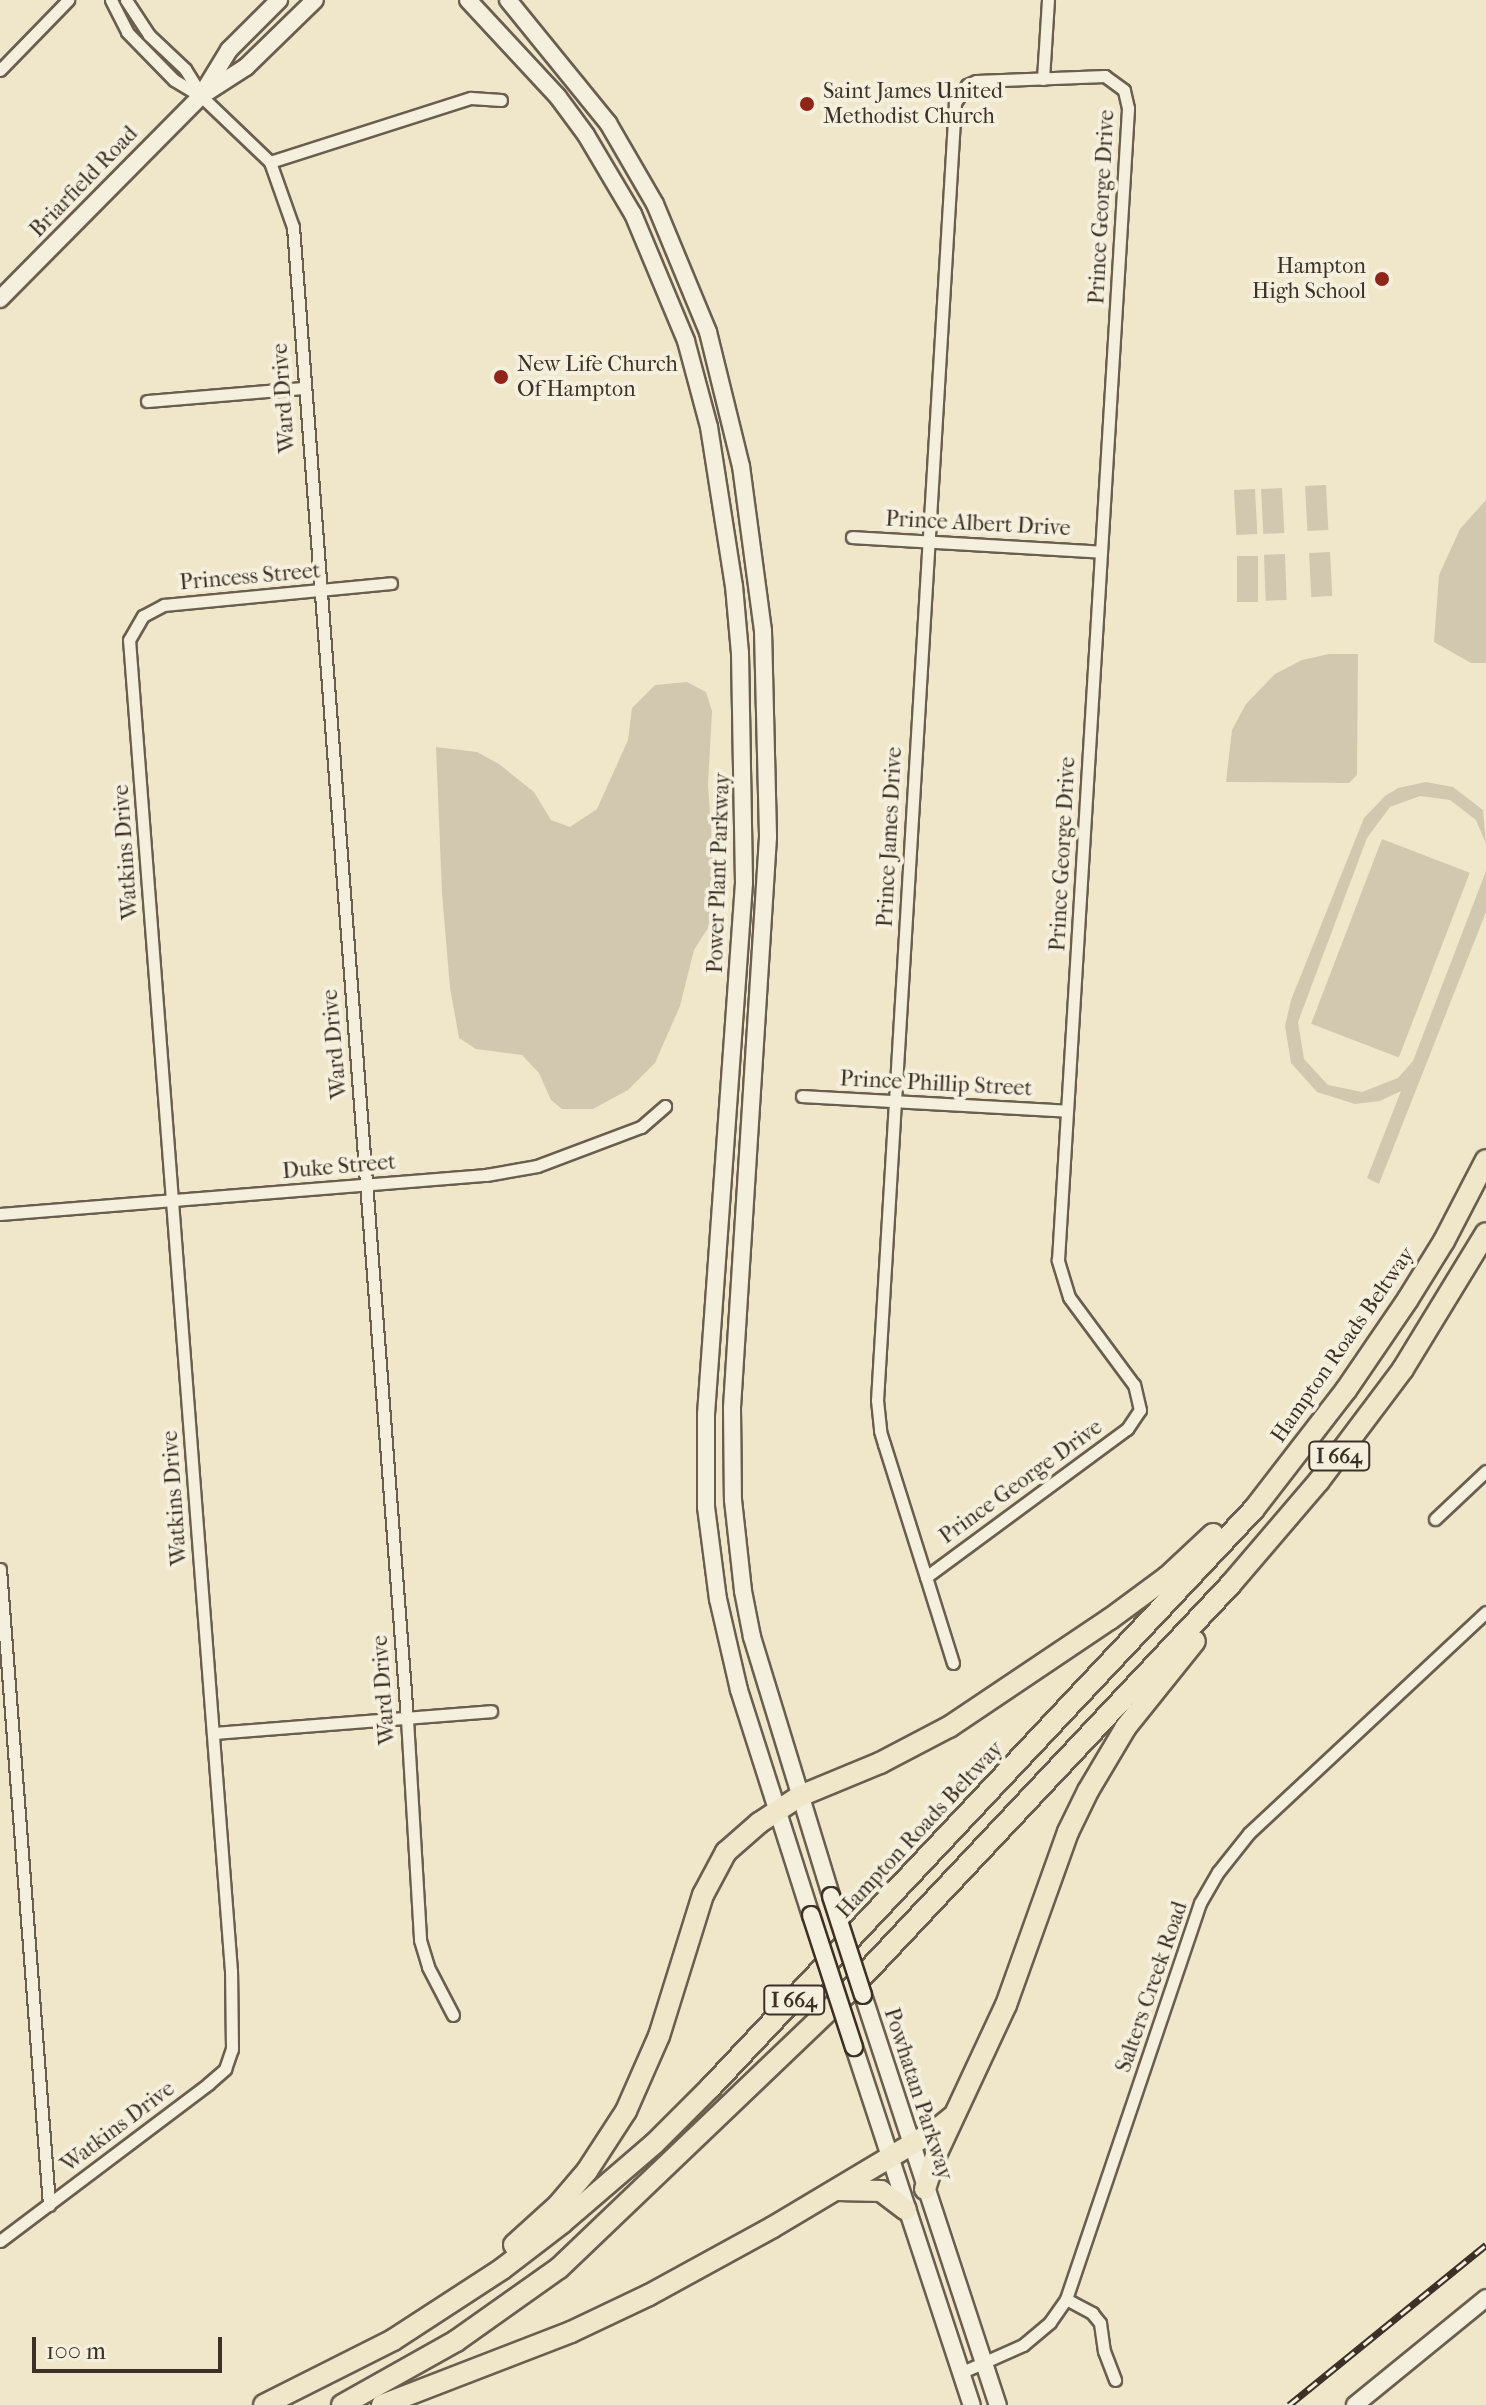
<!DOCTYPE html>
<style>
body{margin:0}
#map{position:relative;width:1486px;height:2405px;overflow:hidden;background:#f0e7cb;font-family:"IM FELL French Canon",serif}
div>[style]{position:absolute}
.green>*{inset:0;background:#d2c8af;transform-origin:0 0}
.roads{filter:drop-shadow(2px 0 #6a5e4f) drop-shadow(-2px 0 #6a5e4f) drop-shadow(0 2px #6a5e4f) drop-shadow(0 -2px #6a5e4f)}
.minor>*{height:11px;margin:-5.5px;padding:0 5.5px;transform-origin:5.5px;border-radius:5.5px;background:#f5efdd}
.secondary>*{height:16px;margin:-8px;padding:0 8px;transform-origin:8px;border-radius:8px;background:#f5efdd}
.motorway>*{height:20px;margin:-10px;padding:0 10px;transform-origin:10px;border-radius:10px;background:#f0e7cb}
.rail>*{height:7px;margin-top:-3.5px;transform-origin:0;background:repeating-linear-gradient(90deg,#f5efdd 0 12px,#3d3026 0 24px);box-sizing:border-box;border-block:2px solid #3d3026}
.bridges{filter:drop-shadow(2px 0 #3d3026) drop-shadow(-2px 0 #3d3026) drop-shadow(0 2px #3d3026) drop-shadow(0 -2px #3d3026)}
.secondary-bridge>*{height:16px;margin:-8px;padding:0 8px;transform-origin:8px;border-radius:8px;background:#f5efdd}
.dots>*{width:22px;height:22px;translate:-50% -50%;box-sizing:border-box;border:4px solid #f5efdd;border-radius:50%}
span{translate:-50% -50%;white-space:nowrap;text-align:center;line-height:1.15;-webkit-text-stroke:8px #f5efdd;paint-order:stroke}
.shield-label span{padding:2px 6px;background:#f5efdd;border:2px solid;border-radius:6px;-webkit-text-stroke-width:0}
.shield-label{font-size:20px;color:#3d3026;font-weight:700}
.poi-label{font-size:22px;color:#3d3026}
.left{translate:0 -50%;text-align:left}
.right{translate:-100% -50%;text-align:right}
.street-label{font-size:22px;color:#3d3026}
.scale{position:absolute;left:32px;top:2337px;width:190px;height:36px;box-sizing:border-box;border:4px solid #3d3026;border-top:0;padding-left:10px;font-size:24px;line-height:28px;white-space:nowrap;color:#3d3026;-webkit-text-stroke:6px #f5efdd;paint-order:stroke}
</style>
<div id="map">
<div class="green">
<i style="left:1326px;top:485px;width:45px;height:21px;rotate:87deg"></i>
<i style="left:1282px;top:488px;width:45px;height:21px;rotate:87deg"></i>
<i style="left:1255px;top:489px;width:45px;height:21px;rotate:87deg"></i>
<i style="clip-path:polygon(1486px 500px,1486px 663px,1471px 663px,1434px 642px,1439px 575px,1460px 529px)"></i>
<i style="left:1330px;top:552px;width:44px;height:21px;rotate:87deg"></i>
<i style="left:1285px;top:554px;width:46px;height:21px;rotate:88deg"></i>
<i style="left:1237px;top:556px;width:21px;height:46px"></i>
<i style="clip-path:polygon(1329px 654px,1358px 654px,1357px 775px,1349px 783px,1226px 782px,1232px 730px,1246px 704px,1275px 674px,1302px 660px)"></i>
<i style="clip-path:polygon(687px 682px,706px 692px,712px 711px,708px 785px,716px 896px,708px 928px,694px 950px,680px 1006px,655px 1063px,628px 1090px,593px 1109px,562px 1109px,551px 1100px,539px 1073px,522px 1055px,476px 1049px,459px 1038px,450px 988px,442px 893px,436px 747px,477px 752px,499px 764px,534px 792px,551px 820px,570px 827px,597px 809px,628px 740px,632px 708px,655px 685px)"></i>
<i style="clip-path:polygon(1426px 782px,1453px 787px,1483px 810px,1486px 844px,1476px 820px,1450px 800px,1420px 796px,1390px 807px,1367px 838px,1298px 1022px,1304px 1059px,1328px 1085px,1362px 1092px,1398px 1078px,1413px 1061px,1486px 871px,1486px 912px,1379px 1184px,1367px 1178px,1401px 1091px,1380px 1101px,1355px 1104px,1317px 1092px,1291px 1063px,1285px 1026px,1291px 1000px,1364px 818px,1385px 796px,1398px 788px)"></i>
<i style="left:1382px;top:839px;width:94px;height:198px;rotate:21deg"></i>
</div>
<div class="roads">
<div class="minor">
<i style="left:111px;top:0;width:36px;rotate:63deg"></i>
<i style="left:127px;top:32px;width:67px;rotate:45.6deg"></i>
<i style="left:174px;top:80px;width:31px;rotate:31deg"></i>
<i style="left:201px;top:96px;width:95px;rotate:43.7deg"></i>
<i style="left:270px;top:162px;width:69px;rotate:70.5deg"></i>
<i style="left:293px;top:227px;width:1496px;rotate:85.63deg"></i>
<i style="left:407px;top:1719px;width:221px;rotate:86.6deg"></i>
<i style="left:420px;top:1940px;width:28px;rotate:73deg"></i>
<i style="left:428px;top:1967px;width:54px;rotate:62.5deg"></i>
<i style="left:126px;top:0;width:42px;rotate:56.7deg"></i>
<i style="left:149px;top:35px;width:50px;rotate:43.4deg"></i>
<i style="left:185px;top:69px;width:31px;rotate:58deg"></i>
<i style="left:0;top:70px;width:98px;rotate:-45.8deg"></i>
<i style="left:1043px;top:79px;width:79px;rotate:-86.4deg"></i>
<i style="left:270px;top:162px;width:211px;rotate:-17.7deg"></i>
<i style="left:471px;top:98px;width:30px;rotate:4deg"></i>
<i style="left:147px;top:401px;width:157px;rotate:-4.8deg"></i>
<i style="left:852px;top:537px;width:249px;rotate:3.4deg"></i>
<i style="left:802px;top:1096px;width:265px;rotate:3.2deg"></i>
<i style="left:0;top:1214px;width:488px;rotate:-4.6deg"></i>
<i style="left:486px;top:1175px;width:52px;rotate:-10deg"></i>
<i style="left:537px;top:1166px;width:111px;rotate:-20.6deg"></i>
<i style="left:641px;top:1127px;width:32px;rotate:-41deg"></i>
<i style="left:1435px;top:1519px;width:70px;rotate:-43.3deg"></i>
<i style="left:0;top:1569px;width:638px;rotate:85.59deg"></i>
<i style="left:926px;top:1577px;width:250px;rotate:-36.4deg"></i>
<i style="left:1127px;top:1429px;width:23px;rotate:-56deg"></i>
<i style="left:1140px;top:1410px;width:26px;rotate:-103deg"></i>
<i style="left:1134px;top:1385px;width:109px;rotate:-126.5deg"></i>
<i style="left:1069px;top:1297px;width:39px;rotate:-107deg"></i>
<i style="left:1058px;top:1260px;width:1154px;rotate:-86.52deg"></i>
<i style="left:1128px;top:108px;width:18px;rotate:-103deg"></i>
<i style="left:1124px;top:90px;width:24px;rotate:-144deg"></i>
<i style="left:1105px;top:76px;width:129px;rotate:177.8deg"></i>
<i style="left:976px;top:81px;width:10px;rotate:156deg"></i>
<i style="left:967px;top:85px;width:22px;rotate:124deg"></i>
<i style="left:955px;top:103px;width:1299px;rotate:93.44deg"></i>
<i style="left:877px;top:1400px;width:31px;rotate:84deg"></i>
<i style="left:880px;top:1431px;width:14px;rotate:73deg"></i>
<i style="left:884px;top:1444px;width:139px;rotate:72.5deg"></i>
<i style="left:926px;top:1577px;width:90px;rotate:72.6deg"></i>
<i style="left:213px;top:1733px;width:279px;rotate:-4.5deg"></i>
<i style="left:0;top:2241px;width:261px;rotate:-37deg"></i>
<i style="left:208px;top:2084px;width:23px;rotate:-41deg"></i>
<i style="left:225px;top:2069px;width:21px;rotate:-71deg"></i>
<i style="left:232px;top:2049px;width:78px;rotate:-90.7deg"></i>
<i style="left:231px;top:1971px;width:1335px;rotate:-94.38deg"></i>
<i style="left:129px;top:640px;width:28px;rotate:-60deg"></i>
<i style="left:143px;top:616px;width:24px;rotate:-28deg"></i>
<i style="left:164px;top:605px;width:228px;rotate:-5.5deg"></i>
<i style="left:1066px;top:2299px;width:30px;rotate:28deg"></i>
<i style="left:1092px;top:2313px;width:13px;rotate:51deg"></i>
<i style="left:1100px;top:2323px;width:28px;rotate:82deg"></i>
<i style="left:1104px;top:2351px;width:31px;rotate:69deg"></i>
<i style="left:960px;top:2373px;width:69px;rotate:-24deg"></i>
<i style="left:1023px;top:2345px;width:35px;rotate:-40deg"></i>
<i style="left:1050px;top:2322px;width:28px;rotate:-55deg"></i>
<i style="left:1066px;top:2299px;width:418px;rotate:-71.3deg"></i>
<i style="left:1200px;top:1903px;width:36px;rotate:-60deg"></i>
<i style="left:1218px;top:1872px;width:50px;rotate:-51.5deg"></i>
<i style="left:1249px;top:1833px;width:324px;rotate:-43deg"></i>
</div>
<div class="secondary">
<i style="left:468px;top:0;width:132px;rotate:47.1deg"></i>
<i style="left:558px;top:97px;width:47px;rotate:53.6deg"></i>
<i style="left:586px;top:135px;width:92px;rotate:59.3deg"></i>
<i style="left:633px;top:214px;width:138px;rotate:67.3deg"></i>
<i style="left:686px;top:341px;width:89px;rotate:75deg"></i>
<i style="left:709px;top:427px;width:161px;rotate:81.1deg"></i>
<i style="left:734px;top:586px;width:67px;rotate:84.9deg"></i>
<i style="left:740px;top:653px;width:230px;rotate:89deg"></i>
<i style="left:744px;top:883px;width:533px;rotate:94.09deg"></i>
<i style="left:706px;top:1415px;width:92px;rotate:90deg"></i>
<i style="left:706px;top:1507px;width:93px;rotate:82.6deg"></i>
<i style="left:718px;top:1599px;width:93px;rotate:77deg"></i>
<i style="left:739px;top:1690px;width:236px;rotate:72.3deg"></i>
<i style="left:508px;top:0;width:159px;rotate:50.9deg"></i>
<i style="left:608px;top:123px;width:94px;rotate:59.9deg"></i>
<i style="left:655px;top:204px;width:139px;rotate:67.5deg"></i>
<i style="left:708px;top:332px;width:138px;rotate:76.2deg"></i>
<i style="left:741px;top:466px;width:166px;rotate:82.4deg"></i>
<i style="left:763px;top:631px;width:206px;rotate:88.6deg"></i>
<i style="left:768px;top:837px;width:572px;rotate:93.61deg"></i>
<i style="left:732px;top:1408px;width:92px;rotate:89.4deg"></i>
<i style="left:733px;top:1500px;width:92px;rotate:83.7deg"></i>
<i style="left:743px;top:1591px;width:47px;rotate:78.9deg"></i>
<i style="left:752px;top:1637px;width:271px;rotate:73deg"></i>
<i style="left:204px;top:91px;width:48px;rotate:-58.6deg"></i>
<i style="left:229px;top:50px;width:71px;rotate:-45deg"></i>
<i style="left:0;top:299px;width:286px;rotate:-45.3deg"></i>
<i style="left:201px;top:96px;width:54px;rotate:-32.8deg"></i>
<i style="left:246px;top:67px;width:96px;rotate:-44.2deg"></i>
<i style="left:863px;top:1995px;width:432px;rotate:71.8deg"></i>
<i style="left:854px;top:2047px;width:377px;rotate:71.8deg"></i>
<i style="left:1355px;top:2405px;width:169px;rotate:-39.2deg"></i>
</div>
<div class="motorway">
<i style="left:925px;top:2189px;width:36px;rotate:-72deg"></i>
<i style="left:936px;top:2155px;width:166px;rotate:-65deg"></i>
<i style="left:1006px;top:2005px;width:184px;rotate:-70.3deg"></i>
<i style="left:1068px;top:1832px;width:46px;rotate:-64deg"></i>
<i style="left:1088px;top:1791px;width:74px;rotate:-59.3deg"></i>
<i style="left:1126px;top:1727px;width:110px;rotate:-51.3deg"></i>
<i style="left:838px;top:2190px;width:43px;rotate:1.3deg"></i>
<i style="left:881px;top:2191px;width:31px;rotate:37deg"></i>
<i style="left:514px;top:2245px;width:59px;rotate:-42.3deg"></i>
<i style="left:558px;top:2205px;width:45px;rotate:-49.5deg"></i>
<i style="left:587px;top:2171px;width:72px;rotate:-57deg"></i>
<i style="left:626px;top:2111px;width:82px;rotate:-66.3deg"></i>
<i style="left:659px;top:2036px;width:148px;rotate:-72.7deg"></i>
<i style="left:703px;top:1895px;width:49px;rotate:-61.9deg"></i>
<i style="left:726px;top:1852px;width:44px;rotate:-41.3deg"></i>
<i style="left:759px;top:1823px;width:49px;rotate:-33.4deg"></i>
<i style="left:800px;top:1796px;width:87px;rotate:-22.4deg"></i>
<i style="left:880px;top:1763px;width:78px;rotate:-27.6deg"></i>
<i style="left:949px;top:1727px;width:194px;rotate:-33.9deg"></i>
<i style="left:1110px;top:1619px;width:71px;rotate:-36.4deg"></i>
<i style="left:1167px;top:1577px;width:63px;rotate:-43.1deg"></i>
<i style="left:264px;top:2405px;width:144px;rotate:-26.7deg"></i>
<i style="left:393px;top:2340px;width:130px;rotate:-33.1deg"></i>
<i style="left:502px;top:2269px;width:76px;rotate:-37.5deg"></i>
<i style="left:562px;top:2223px;width:121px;rotate:-40.7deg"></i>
<i style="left:654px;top:2144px;width:81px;rotate:-45deg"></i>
<i style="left:711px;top:2087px;width:793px;rotate:-46.79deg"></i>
<i style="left:1254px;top:1509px;width:150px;rotate:-52.3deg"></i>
<i style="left:1346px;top:1390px;width:110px;rotate:-55.7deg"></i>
<i style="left:1408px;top:1299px;width:68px;rotate:-58.2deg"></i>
<i style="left:1444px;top:1241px;width:91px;rotate:-62.6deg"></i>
<i style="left:342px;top:2405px;width:131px;rotate:-29.3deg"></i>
<i style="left:456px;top:2341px;width:126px;rotate:-35.3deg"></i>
<i style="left:559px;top:2268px;width:395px;rotate:-43.7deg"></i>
<i style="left:845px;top:1995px;width:564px;rotate:-46.8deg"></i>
<i style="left:1231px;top:1584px;width:135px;rotate:-49.5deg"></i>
<i style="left:1319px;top:1481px;width:140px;rotate:-53.1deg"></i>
<i style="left:1403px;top:1369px;width:159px;rotate:-58.6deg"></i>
<i style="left:382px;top:2405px;width:203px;rotate:-21.1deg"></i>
<i style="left:571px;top:2332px;width:86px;rotate:-25.4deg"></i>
<i style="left:649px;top:2295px;width:141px;rotate:-28.7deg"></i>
<i style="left:773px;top:2227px;width:190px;rotate:-30.8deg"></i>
<i style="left:936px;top:2130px;width:21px;rotate:-39deg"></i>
</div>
</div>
<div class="rail">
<i style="left:1289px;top:2405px;width:254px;rotate:-39.1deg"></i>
</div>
<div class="bridges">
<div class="secondary-bridge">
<i style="left:831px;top:1896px;width:104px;rotate:72.1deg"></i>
<i style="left:811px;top:1915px;width:139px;rotate:72deg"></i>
</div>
</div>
<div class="dots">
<i style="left:807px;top:104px;background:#8f2418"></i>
<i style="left:1382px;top:279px;background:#8f2418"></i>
<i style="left:501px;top:377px;background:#8f2418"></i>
</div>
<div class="shield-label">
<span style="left:1339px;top:1456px">I 664</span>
<span style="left:794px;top:2000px">I 664</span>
</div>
<div class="poi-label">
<span class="left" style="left:823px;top:104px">Saint James United<br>Methodist Church</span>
<span class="right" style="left:1366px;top:279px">Hampton<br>High School</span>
<span class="left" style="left:517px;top:377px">New Life Church<br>Of Hampton</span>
</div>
<div class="street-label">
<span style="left:84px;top:182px;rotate:-46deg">Briarfield Road</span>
<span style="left:1102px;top:207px;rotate:-87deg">Prince George Drive</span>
<span style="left:284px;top:398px;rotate:-94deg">Ward Drive</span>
<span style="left:978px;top:524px;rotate:3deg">Prince Albert Drive</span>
<span style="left:250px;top:577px;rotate:-5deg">Princess Street</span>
<span style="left:890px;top:837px;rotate:-87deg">Prince James Drive</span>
<span style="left:126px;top:852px;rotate:-94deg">Watkins Drive</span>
<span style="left:1063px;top:854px;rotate:-87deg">Prince George Drive</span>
<span style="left:719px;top:873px;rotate:-88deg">Power Plant Parkway</span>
<span style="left:335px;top:1044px;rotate:-95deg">Ward Drive</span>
<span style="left:936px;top:1084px;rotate:3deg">Prince Phillip Street</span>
<span style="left:339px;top:1167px;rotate:-5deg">Duke Street</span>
<span style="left:1343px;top:1345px;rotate:-55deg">Hampton Roads Beltway</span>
<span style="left:1021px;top:1482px;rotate:-36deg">Prince George Drive</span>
<span style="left:175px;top:1498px;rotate:-94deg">Watkins Drive</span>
<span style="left:384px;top:1690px;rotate:-94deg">Ward Drive</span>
<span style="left:920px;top:1830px;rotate:-47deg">Hampton Roads Beltway</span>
<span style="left:1152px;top:1987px;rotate:-71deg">Salters Creek Road</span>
<span style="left:918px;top:2094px;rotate:72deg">Powhatan Parkway</span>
<span style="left:118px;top:2127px;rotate:-37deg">Watkins Drive</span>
</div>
<div class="scale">100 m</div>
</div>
